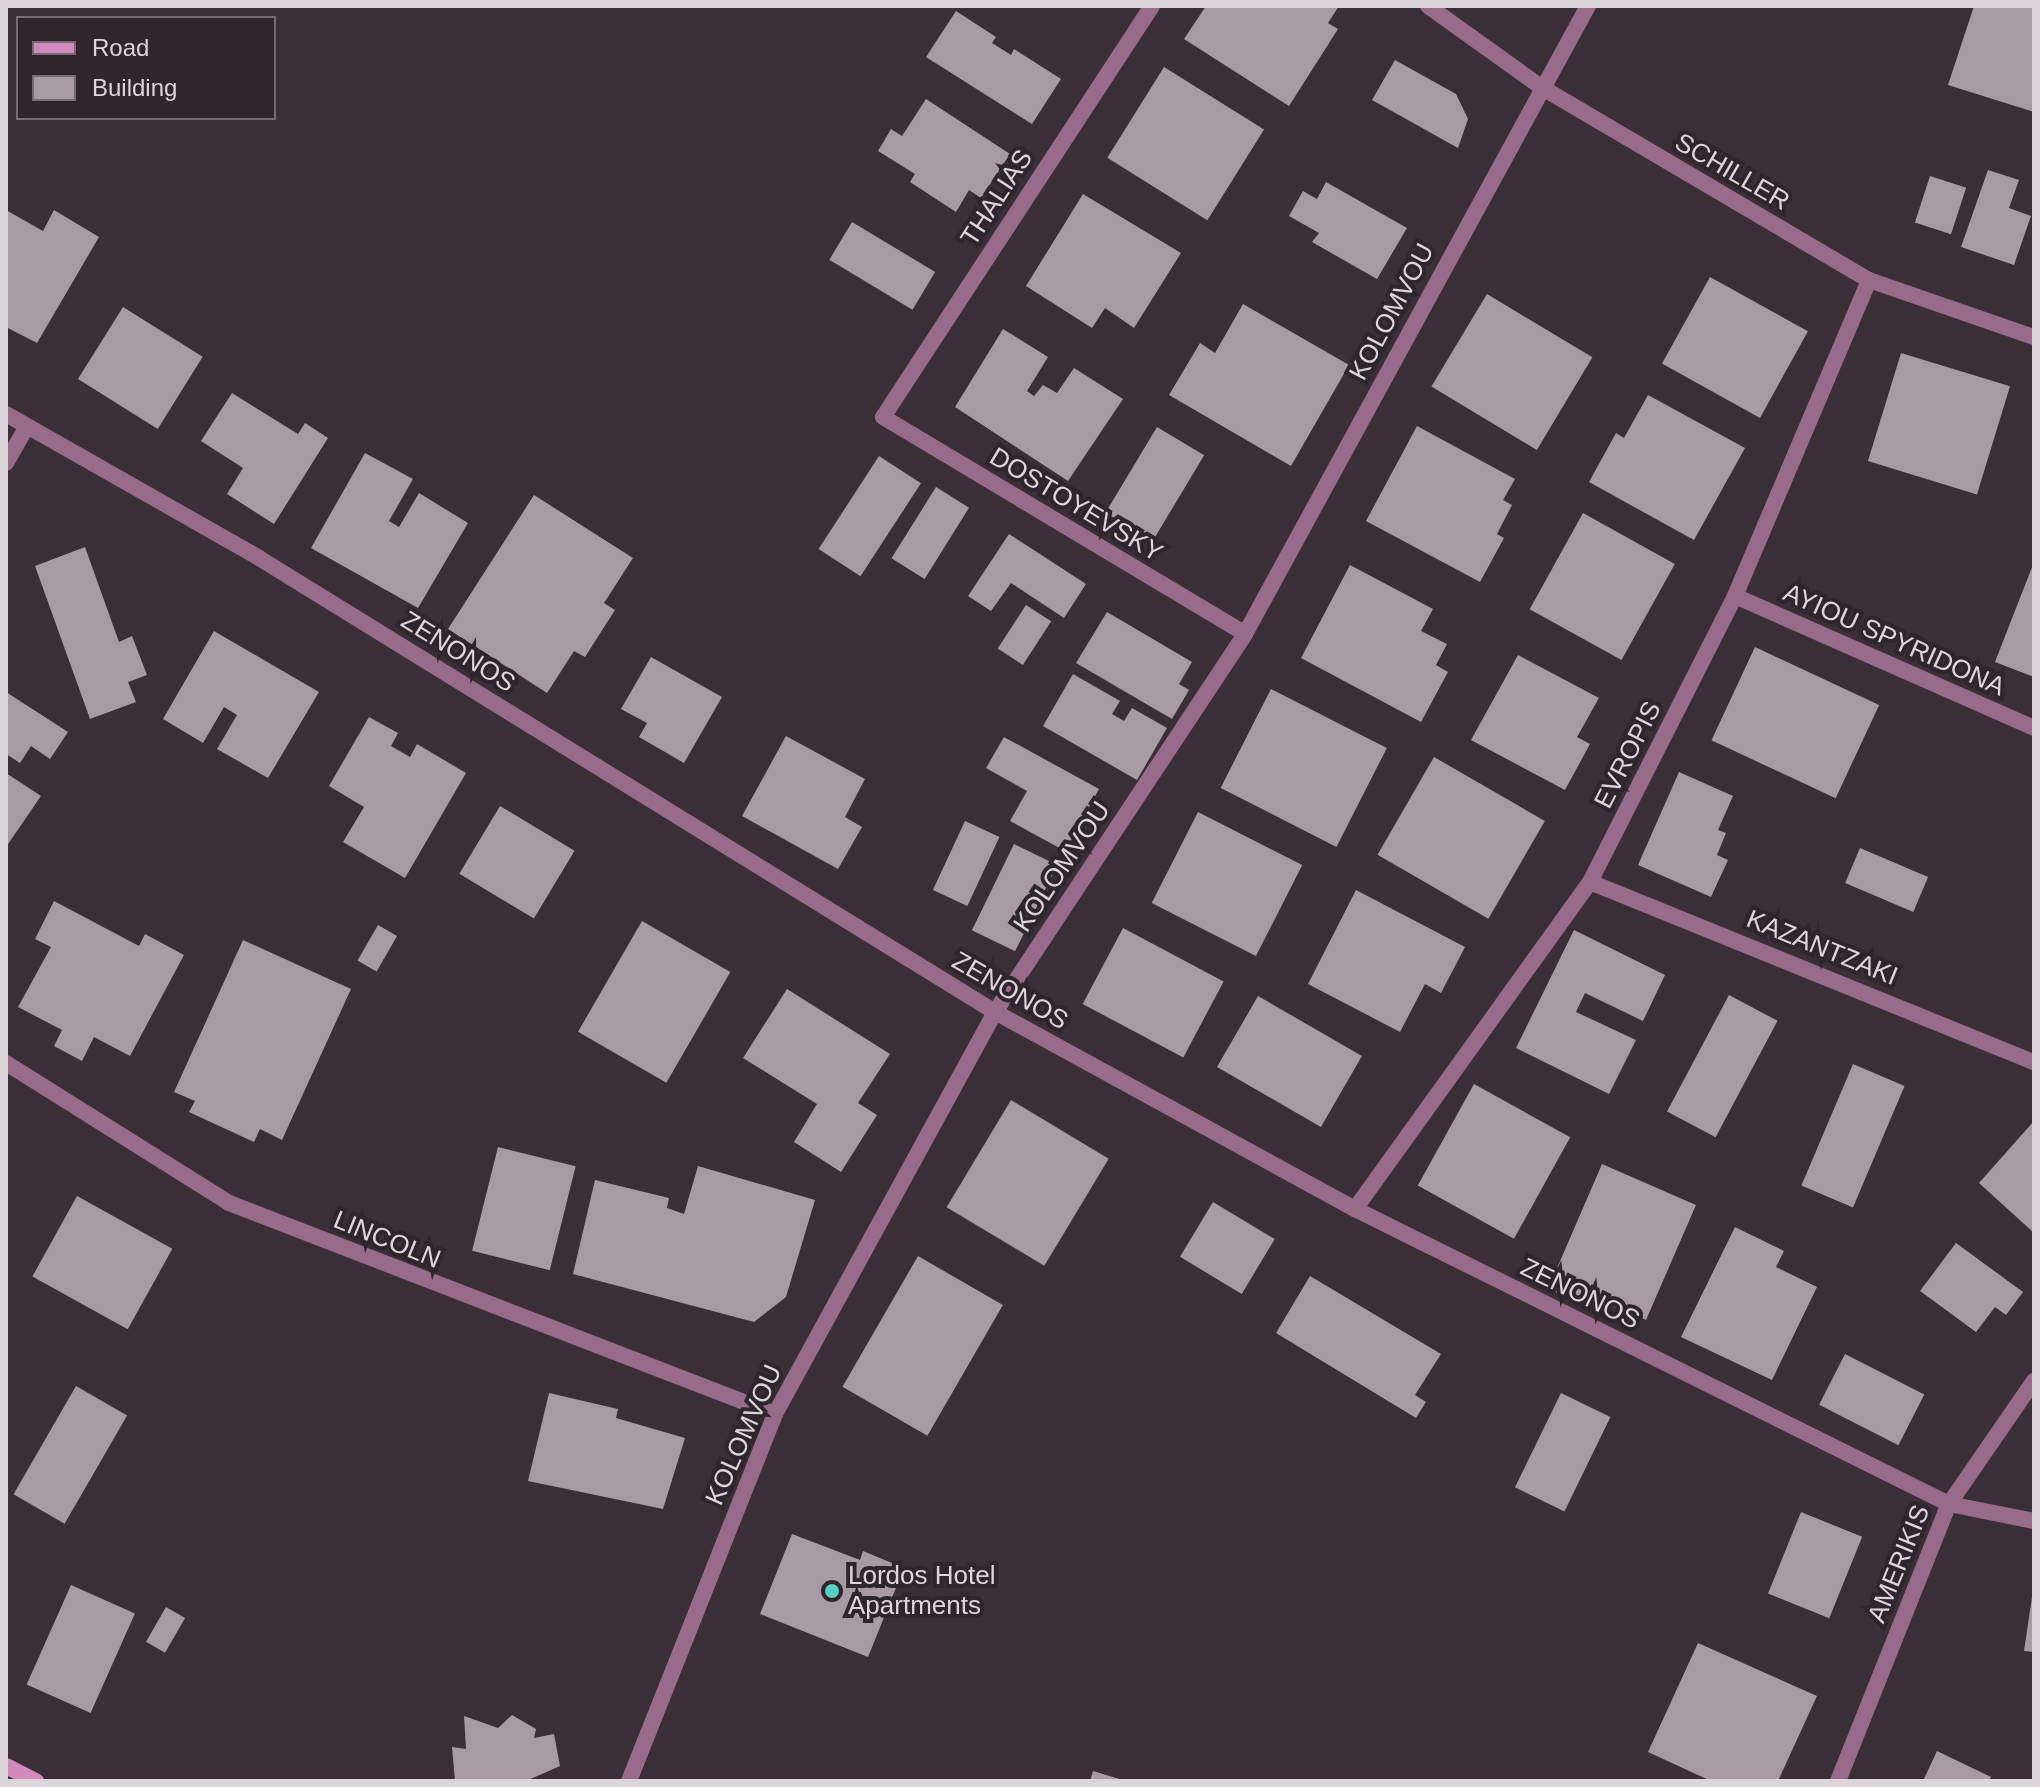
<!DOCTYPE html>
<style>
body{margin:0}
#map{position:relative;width:2040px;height:1787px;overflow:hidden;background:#3a2f36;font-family:Arial,sans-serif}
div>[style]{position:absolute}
.building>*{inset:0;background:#a79aa3;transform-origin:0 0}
.street>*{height:16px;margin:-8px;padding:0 8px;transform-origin:8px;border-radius:8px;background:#996b8b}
.secondary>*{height:16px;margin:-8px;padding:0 8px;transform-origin:8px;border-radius:8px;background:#d289bd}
.dots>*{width:22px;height:22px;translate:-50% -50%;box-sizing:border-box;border:4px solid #2f252c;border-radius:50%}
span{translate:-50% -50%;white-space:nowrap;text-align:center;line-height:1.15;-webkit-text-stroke:8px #2f252c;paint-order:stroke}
.street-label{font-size:26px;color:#dcd5d9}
.poi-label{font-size:26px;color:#dcd5d9}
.left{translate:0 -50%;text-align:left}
.frame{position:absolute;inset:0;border:8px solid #dcd5d9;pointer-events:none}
.legend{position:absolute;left:16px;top:16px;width:260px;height:104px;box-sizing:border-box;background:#2f252c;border:2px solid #746b71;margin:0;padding:10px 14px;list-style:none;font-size:24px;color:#dcd5d9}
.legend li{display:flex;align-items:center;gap:16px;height:40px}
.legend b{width:40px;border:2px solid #746b71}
</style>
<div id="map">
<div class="building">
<i style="clip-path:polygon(1206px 6px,1339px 6px,1328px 23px,1338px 29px,1289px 106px,1184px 39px)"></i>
<i style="clip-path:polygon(1974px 6px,2034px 6px,2034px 112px,1948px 85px)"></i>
<i style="clip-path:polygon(956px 11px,996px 37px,992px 43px,1011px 55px,1014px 49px,1061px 79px,1032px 124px,926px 57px)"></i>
<i style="clip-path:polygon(1395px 60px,1456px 94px,1468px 119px,1458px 148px,1372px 100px)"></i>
<i style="left:1164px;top:67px;width:118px;height:107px;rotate:32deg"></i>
<i style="clip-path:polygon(926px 99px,1010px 154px,981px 198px,969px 190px,956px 212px,910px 182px,915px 174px,878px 151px,891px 129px,902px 136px)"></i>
<i style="clip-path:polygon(1988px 170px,2019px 180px,2009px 208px,2031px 216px,2014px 265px,1961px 247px)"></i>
<i style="left:1930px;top:176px;width:38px;height:49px;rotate:18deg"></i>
<i style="clip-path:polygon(1326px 182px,1407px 228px,1377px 279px,1312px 242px,1319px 233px,1289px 216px,1303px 191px,1317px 199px)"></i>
<i style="clip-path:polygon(1083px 194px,1181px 253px,1134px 328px,1105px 308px,1092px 328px,1026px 286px)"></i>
<i style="clip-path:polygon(6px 210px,43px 231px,54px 210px,99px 237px,37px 343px,6px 327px)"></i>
<i style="left:852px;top:222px;width:97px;height:44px;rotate:31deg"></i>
<i style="left:1710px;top:277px;width:112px;height:99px;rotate:29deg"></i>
<i style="left:1487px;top:294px;width:123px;height:108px;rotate:31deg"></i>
<i style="clip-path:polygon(1243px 304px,1349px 365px,1291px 466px,1169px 395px,1200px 343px,1215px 353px)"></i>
<i style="left:123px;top:307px;width:94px;height:85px;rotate:32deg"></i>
<i style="clip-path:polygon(1003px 329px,1048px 357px,1027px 391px,1034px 396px,1043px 385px,1057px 393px,1074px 368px,1123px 399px,1068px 481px,955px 407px)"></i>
<i style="left:1901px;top:353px;width:114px;height:113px;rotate:17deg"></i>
<i style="clip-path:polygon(232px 393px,298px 434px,305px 423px,328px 438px,274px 524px,227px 494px,243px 468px,201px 441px)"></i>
<i style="clip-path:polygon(1648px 395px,1745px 448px,1694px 540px,1589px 482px,1616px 433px,1624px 438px)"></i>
<i style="clip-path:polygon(1417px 426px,1515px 479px,1503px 500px,1512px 505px,1497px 534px,1504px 538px,1480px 582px,1366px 521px)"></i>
<i style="left:1157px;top:427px;width:55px;height:100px;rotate:31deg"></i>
<i style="clip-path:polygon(365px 453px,413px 479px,389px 521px,399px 527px,419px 493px,468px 523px,418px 608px,311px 548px)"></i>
<i style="left:879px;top:456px;width:50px;height:111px;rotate:33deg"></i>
<i style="left:936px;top:487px;width:39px;height:84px;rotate:32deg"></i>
<i style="clip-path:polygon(534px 495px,633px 558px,604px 603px,615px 610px,585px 657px,574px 651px,547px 693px,448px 629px)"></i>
<i style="left:1583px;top:513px;width:105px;height:110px;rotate:29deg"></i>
<i style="clip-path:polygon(1009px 534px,1086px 584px,1064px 618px,1011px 583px,991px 611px,968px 596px)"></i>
<i style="clip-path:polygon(85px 547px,119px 642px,132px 636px,147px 675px,128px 682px,136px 702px,90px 719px,35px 566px)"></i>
<i style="clip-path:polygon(2034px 562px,2034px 677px,1995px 662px)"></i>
<i style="clip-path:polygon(1350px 565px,1433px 609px,1421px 631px,1447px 644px,1436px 665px,1448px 672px,1421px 722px,1301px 658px)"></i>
<i style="left:1026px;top:605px;width:30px;height:52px;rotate:33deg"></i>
<i style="clip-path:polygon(1107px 612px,1192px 662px,1179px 684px,1189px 690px,1172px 719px,1076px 663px)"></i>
<i style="clip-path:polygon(214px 631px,319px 692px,268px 778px,217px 749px,237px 715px,224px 707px,203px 743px,163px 719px)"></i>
<i style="left:1755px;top:647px;width:137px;height:103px;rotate:25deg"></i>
<i style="clip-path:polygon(1518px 655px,1599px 698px,1577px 737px,1590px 744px,1565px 790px,1471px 740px)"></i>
<i style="clip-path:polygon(651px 657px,722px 697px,684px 763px,639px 737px,647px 723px,621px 709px)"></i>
<i style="clip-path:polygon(1073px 674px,1120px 701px,1112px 714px,1124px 721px,1132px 708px,1167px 728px,1137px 780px,1043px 726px)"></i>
<i style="left:1271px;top:689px;width:130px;height:111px;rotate:27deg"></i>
<i style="clip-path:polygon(6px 692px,68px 732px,50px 759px,31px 746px,20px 763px,6px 754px)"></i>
<i style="clip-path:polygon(369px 717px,398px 733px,391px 746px,410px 757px,417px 744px,466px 773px,405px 878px,343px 842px,364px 807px,329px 786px)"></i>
<i style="clip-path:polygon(786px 736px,865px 779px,845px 817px,862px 827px,838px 869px,742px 816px)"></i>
<i style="clip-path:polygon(1004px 737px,1099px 789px,1065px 851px,1010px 821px,1027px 791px,986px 768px)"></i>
<i style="left:1434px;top:757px;width:128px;height:113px;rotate:30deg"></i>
<i style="clip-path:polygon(1679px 772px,1733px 796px,1718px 830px,1726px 833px,1717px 855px,1728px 860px,1711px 897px,1638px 865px)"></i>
<i style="clip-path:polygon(6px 773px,41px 796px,6px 847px)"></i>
<i style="left:500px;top:806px;width:87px;height:79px;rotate:31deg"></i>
<i style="left:1198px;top:812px;width:117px;height:102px;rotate:27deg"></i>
<i style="left:965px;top:821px;width:38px;height:76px;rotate:25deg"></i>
<i style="left:1014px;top:844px;width:48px;height:96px;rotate:26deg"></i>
<i style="left:1860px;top:848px;width:74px;height:38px;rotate:23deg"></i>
<i style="clip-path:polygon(1356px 890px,1465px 947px,1441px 993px,1425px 984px,1400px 1032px,1308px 984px)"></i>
<i style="clip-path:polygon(54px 901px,139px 946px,145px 934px,184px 955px,130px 1056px,94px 1037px,82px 1061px,54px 1046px,62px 1030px,18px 1007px,51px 947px,35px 939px)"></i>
<i style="left:642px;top:921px;width:102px;height:128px;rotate:30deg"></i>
<i style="left:378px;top:925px;width:22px;height:41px;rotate:30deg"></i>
<i style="left:1123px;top:928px;width:114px;height:86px;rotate:28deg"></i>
<i style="clip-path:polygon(1574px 930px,1665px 975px,1643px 1021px,1585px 993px,1576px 1012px,1636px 1040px,1609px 1094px,1516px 1048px)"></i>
<i style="clip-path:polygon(243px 940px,351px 989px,282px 1140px,260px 1129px,254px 1142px,189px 1112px,195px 1101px,174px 1092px)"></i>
<i style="clip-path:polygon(787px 989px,890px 1054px,858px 1103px,877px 1115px,841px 1172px,794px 1142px,817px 1104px,743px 1058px)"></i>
<i style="left:1729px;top:995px;width:55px;height:132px;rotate:28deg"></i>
<i style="left:1258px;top:996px;width:120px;height:82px;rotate:30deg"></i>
<i style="left:1853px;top:1064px;width:56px;height:132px;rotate:23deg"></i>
<i style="left:1474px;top:1084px;width:110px;height:116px;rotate:29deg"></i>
<i style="left:1011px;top:1100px;width:114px;height:125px;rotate:31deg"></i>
<i style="clip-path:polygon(2034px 1121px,2034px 1233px,1979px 1183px)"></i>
<i style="left:498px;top:1147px;width:80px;height:107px;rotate:14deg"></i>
<i style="clip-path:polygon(1602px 1164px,1696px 1205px,1646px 1320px,1594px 1298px,1591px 1307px,1548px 1289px)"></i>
<i style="clip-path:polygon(698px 1166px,815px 1200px,786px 1297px,754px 1322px,573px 1274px,595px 1180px,669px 1198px,667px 1208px,684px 1214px)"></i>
<i style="left:77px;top:1196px;width:109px;height:92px;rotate:29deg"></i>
<i style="left:1213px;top:1202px;width:72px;height:64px;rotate:31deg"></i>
<i style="clip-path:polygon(1735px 1227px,1784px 1251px,1776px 1267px,1817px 1287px,1772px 1380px,1681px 1337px)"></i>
<i style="clip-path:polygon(1956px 1243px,2023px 1292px,2006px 1315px,1995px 1307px,1976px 1332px,1920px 1291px)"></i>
<i style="left:918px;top:1256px;width:98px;height:151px;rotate:30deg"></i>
<i style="clip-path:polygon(1310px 1276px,1441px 1354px,1415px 1395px,1426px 1402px,1416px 1418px,1276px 1333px)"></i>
<i style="left:1845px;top:1354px;width:89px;height:57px;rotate:27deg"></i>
<i style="left:76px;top:1386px;width:59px;height:125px;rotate:30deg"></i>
<i style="clip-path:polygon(549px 1393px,618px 1409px,616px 1418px,685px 1438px,663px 1509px,528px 1481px)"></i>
<i style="left:1561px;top:1393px;width:55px;height:105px;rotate:26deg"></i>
<i style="left:1801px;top:1512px;width:66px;height:88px;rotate:22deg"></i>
<i style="clip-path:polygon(792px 1534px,860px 1560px,863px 1551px,904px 1568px,868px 1657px,760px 1614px)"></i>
<i style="left:71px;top:1585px;width:70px;height:109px;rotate:24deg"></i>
<i style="clip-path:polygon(2032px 1597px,2034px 1598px,2034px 1652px,2024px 1651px)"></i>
<i style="left:166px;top:1607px;width:22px;height:40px;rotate:30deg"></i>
<i style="clip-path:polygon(1698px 1643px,1817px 1696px,1778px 1781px,1711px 1781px,1648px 1752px)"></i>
<i style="clip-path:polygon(512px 1715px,536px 1729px,534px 1738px,554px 1734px,560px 1766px,526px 1781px,455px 1781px,452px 1747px,466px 1749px,464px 1716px,498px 1728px)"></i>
<i style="clip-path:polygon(1937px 1751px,1991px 1777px,1989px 1781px,1923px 1781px)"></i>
<i style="clip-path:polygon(1093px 1771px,1123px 1780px,1123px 1781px,1090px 1781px)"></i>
</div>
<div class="street">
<i style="left:1152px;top:6px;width:491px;rotate:123.2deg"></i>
<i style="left:883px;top:417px;width:422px;rotate:30.9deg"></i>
<i style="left:1428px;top:6px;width:139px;rotate:35.6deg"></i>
<i style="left:1541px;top:87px;width:381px;rotate:30.5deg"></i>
<i style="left:1869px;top:280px;width:175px;rotate:19.1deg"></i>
<i style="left:6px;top:414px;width:291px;rotate:29.6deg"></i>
<i style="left:259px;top:558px;width:865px;rotate:31.67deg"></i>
<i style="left:995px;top:1012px;width:410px;rotate:28.7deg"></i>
<i style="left:1355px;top:1209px;width:663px;rotate:26.41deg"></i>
<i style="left:1949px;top:1504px;width:87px;rotate:11.3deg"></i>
<i style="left:6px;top:463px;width:40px;rotate:-60.3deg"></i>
<i style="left:1735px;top:596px;width:327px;rotate:23.8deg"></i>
<i style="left:1590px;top:882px;width:479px;rotate:22.1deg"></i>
<i style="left:6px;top:1063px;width:263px;rotate:32.1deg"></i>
<i style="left:229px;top:1203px;width:585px;rotate:21.13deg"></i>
<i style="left:1355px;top:1209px;width:403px;rotate:-54.3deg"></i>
<i style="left:1590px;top:882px;width:321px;rotate:-63.1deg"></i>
<i style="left:1735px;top:596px;width:343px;rotate:-67deg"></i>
<i style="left:629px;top:1781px;width:395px;rotate:-68.3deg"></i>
<i style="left:775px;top:1414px;width:458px;rotate:-61.3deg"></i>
<i style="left:995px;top:1012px;width:453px;rotate:-56.5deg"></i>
<i style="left:1245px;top:634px;width:716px;rotate:-61.36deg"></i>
<i style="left:1838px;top:1781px;width:298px;rotate:-68.2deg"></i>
<i style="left:1949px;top:1504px;width:150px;rotate:-55.4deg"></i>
</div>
<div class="secondary">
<i style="left:6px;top:1766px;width:34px;rotate:27deg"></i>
</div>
<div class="dots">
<i style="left:832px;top:1591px;background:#55cec4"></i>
</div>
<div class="street-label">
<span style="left:1732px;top:172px;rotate:30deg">SCHILLER</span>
<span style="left:997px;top:198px;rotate:-57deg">THALIAS</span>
<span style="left:1392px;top:312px;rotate:-62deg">KOLOMVOU</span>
<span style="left:1076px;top:505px;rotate:31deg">DOSTOYEVSKY</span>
<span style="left:1894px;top:640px;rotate:24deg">AYIOU SPYRIDONA</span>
<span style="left:458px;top:652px;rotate:32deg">ZENONOS</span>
<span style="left:1628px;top:755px;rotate:-63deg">EVROPIS</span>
<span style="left:1062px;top:867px;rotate:-56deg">KOLOMVOU</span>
<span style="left:1822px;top:948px;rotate:22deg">KAZANTZAKI</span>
<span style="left:1010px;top:991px;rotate:30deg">ZENONOS</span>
<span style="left:387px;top:1240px;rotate:22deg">LINCOLN</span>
<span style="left:1580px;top:1294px;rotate:26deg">ZENONOS</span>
<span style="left:744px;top:1435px;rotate:-66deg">KOLOMVOU</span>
<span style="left:1899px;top:1564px;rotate:-68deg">AMERIKIS</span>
</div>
<div class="poi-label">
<span class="left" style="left:848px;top:1591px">Lordos Hotel<br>Apartments</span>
</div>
<div class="frame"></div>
<ul class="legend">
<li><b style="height:10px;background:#d289bd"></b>Road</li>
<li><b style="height:22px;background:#a79aa3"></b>Building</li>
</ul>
</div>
